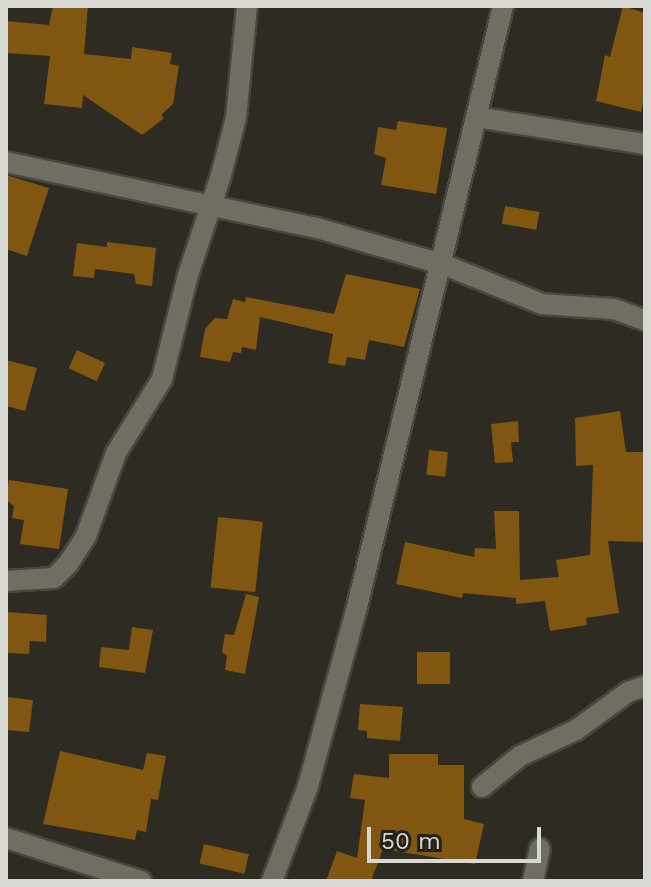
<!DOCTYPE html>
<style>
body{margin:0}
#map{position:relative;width:651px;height:887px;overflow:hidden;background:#2d2b22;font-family:"Work Sans",sans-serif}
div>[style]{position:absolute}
.building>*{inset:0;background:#805610;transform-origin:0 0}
.roads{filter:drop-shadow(2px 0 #48473e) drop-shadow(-2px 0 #48473e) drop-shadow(0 2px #48473e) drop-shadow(0 -2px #48473e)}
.minor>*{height:20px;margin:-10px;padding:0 10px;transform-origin:10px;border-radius:10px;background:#706e63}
span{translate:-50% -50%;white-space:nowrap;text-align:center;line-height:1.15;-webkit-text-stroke:7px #242218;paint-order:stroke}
.frame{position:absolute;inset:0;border:8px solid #d8d7d1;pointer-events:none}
.scale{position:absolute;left:367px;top:827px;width:174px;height:36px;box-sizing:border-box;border:4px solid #d8d7d1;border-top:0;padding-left:10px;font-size:24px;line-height:28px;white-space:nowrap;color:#d8d7d1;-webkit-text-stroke:6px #242218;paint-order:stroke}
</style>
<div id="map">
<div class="building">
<i style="clip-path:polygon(53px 6px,88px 6px,84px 54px,131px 59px,132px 47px,172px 53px,170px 64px,179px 66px,173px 104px,162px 114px,163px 119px,142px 135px,83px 95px,82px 108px,44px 104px,50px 56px,6px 53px,6px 21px,49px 25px)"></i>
<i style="clip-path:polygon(623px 6px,645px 13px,645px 93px,641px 112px,596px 101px,605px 55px,610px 57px)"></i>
<i style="clip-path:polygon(398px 121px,447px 128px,436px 194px,381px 185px,386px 158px,374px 154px,378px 127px,396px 130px)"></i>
<i style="clip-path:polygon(6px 175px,49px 188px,27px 256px,6px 249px)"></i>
<i style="left:505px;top:206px;width:35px;height:18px;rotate:10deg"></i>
<i style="clip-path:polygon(107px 242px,156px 248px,152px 286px,136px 284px,134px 274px,95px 269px,94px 278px,73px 276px,77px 243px,107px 247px)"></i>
<i style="clip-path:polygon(346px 274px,420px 289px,404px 347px,369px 340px,365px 360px,347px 357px,345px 366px,328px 363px,333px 334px,260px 317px,256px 350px,242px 347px,241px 353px,233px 352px,230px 362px,200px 357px,205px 329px,215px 318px,227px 319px,233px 299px,245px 302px,246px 297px,334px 314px)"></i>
<i style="left:77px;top:350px;width:31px;height:20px;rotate:25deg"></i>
<i style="clip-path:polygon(6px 360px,37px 368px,25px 411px,6px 406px)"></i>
<i style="clip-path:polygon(620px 411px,626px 452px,645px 452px,645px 542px,608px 541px,619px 613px,586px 618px,587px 625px,550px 631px,545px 601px,516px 604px,516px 598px,463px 593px,462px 598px,396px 584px,405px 542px,474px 557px,475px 548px,496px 549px,494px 511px,519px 511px,520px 580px,559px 577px,556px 560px,590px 555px,593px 465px,576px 466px,575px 418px)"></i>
<i style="clip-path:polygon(518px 421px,519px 442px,511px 442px,513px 462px,495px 463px,491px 424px)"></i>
<i style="left:429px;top:450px;width:19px;height:25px;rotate:6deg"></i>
<i style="clip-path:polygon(9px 480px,68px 489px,59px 549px,20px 544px,24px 520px,12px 518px,14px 506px,6px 500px)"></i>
<i style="left:218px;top:517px;width:45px;height:71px;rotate:6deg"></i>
<i style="clip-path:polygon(246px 594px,259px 597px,245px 674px,225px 670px,227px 656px,222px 652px,225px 634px,234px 635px)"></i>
<i style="clip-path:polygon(6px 612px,47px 615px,46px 642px,30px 641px,29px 654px,6px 653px)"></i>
<i style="clip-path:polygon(132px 627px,153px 630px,145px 673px,99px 667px,101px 647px,129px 650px)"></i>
<i style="left:417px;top:652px;width:33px;height:32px"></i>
<i style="clip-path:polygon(6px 697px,33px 700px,29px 732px,6px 730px)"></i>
<i style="clip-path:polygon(360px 704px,403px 707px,400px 741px,367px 738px,367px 731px,358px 730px)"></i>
<i style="clip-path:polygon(60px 751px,143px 770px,147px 753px,166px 756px,158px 800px,151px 799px,146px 832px,137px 830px,135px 840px,43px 824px)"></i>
<i style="clip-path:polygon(389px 754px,438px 754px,438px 765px,464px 765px,464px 819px,484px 824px,475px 864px,383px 849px,371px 881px,326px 881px,337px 851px,357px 858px,365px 800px,350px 798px,354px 774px,389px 778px)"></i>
<i style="left:204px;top:844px;width:46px;height:20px;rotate:13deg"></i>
</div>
<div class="roads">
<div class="minor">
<i style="left:476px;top:117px;width:171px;rotate:9.1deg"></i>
<i style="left:6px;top:162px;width:318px;rotate:12deg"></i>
<i style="left:317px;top:228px;width:130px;rotate:16.1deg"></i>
<i style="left:442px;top:264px;width:108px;rotate:21.8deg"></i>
<i style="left:542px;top:304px;width:72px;rotate:4deg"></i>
<i style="left:614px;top:309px;width:33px;rotate:20deg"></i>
<i style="left:6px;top:581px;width:48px;rotate:-3.6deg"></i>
<i style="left:54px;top:578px;width:20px;rotate:-45deg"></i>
<i style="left:68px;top:564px;width:33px;rotate:-57deg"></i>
<i style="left:86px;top:536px;width:88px;rotate:-70.1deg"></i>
<i style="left:116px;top:453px;width:87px;rotate:-58.1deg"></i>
<i style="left:162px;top:379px;width:107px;rotate:-76deg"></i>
<i style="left:188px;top:275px;width:105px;rotate:-71.7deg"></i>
<i style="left:221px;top:175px;width:59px;rotate:-75.3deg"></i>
<i style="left:236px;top:118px;width:113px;rotate:-84.4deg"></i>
<i style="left:482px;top:787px;width:49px;rotate:-39.2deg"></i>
<i style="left:520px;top:756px;width:62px;rotate:-24.9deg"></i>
<i style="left:576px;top:730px;width:64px;rotate:-36.2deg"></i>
<i style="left:628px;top:692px;width:18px;rotate:-19deg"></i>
<i style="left:6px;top:838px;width:142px;rotate:17.7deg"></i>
<i style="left:272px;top:881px;width:102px;rotate:-69.2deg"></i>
<i style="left:308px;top:786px;width:181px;rotate:-74.7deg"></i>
<i style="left:356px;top:611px;width:623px;rotate:-76.34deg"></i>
<i style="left:533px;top:881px;width:33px;rotate:-78deg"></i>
</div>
</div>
<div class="frame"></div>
<div class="scale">50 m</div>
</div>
